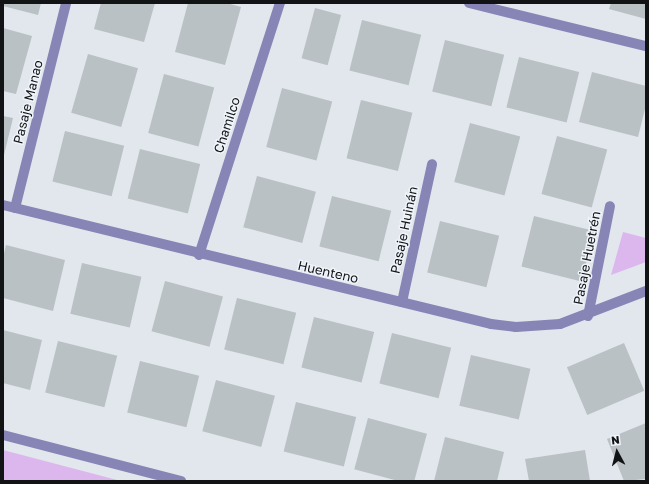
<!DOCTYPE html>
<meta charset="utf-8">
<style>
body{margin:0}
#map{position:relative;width:649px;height:484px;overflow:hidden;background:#e2e6ed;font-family:"Golos Text",sans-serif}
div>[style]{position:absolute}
.green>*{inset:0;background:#dcb7ee}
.building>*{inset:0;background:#b9c1c5;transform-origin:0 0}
.street>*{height:10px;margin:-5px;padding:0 5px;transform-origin:5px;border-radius:5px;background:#8785b6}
span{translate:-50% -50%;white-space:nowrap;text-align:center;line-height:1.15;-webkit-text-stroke:3px #eff4fa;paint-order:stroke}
.street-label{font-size:13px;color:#121315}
.frame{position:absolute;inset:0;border:4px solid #121315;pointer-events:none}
.north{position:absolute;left:597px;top:432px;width:40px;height:40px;-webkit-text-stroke:3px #eff4fa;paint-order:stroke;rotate:353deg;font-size:11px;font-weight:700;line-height:16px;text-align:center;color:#121315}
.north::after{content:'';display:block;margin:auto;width:14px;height:18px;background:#121315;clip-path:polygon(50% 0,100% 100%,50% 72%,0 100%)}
</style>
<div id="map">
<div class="green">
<i style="clip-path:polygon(623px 232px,646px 238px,646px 262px,611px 275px)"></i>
<i style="clip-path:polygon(3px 450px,121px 481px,3px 481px)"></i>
</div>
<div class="building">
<i style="clip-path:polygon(3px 3px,41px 3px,38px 15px,3px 6px)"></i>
<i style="clip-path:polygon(101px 3px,155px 3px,144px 42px,94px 29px)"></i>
<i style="clip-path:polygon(188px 3px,227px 3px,241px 7px,225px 65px,175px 52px)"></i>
<i style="clip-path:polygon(611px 3px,646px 3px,646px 19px,609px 9px)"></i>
<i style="left:315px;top:8px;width:27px;height:52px;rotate:15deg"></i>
<i style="left:362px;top:20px;width:61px;height:52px;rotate:14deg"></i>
<i style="clip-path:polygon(3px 28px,32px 36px,16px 94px,3px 91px)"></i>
<i style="left:445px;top:40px;width:61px;height:53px;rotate:14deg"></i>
<i style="left:88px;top:54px;width:52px;height:61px;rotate:16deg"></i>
<i style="left:519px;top:57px;width:62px;height:52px;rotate:14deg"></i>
<i style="clip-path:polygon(592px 72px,646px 86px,646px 105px,638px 137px,579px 122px)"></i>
<i style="left:164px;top:74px;width:52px;height:61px;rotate:15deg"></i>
<i style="left:282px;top:88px;width:52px;height:61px;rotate:15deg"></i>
<i style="left:361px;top:100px;width:53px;height:60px;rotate:14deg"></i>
<i style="clip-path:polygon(3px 116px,13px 118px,4px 155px,3px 155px)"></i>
<i style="left:470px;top:123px;width:52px;height:61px;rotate:15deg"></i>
<i style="left:65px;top:131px;width:61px;height:52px;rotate:14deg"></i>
<i style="left:557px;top:136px;width:52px;height:60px;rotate:15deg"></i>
<i style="left:140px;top:149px;width:62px;height:51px;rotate:14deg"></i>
<i style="left:257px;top:176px;width:61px;height:53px;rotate:15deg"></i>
<i style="left:332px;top:196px;width:61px;height:52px;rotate:14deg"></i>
<i style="left:534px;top:216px;width:62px;height:52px;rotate:14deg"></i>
<i style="left:440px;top:221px;width:61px;height:53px;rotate:14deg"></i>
<i style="clip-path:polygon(6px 245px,65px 260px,53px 311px,3px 298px,3px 258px)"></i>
<i style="left:82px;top:263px;width:61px;height:52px;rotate:13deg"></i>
<i style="left:165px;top:281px;width:60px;height:52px;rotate:15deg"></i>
<i style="left:237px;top:298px;width:61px;height:53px;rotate:14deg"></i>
<i style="left:314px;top:317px;width:62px;height:52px;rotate:14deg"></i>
<i style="clip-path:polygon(3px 330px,42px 340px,30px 390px,3px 383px)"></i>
<i style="left:392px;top:333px;width:61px;height:52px;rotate:14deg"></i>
<i style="left:58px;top:341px;width:61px;height:53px;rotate:14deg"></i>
<i style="left:624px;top:343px;width:52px;height:62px;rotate:67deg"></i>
<i style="left:471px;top:355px;width:61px;height:52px;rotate:13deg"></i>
<i style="left:140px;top:361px;width:61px;height:53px;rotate:14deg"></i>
<i style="left:216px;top:380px;width:61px;height:53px;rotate:15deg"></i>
<i style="left:296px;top:402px;width:62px;height:51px;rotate:14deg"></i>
<i style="left:368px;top:418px;width:61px;height:53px;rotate:15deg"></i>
<i style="clip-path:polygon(646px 423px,646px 479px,624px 481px,607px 439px)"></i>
<i style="clip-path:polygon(445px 437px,504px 452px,497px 481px,434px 481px)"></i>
<i style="clip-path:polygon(585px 450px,590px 481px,529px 481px,525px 459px)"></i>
</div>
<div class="street">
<i style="left:469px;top:3px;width:182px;rotate:13.7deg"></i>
<i style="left:3px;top:205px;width:502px;rotate:13.7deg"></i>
<i style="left:491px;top:324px;width:25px;rotate:7deg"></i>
<i style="left:516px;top:327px;width:44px;rotate:-3.9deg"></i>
<i style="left:560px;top:324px;width:92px;rotate:-21deg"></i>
<i style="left:15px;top:208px;width:211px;rotate:-76deg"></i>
<i style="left:199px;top:255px;width:265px;rotate:-72.2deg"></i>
<i style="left:402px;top:302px;width:141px;rotate:-77.7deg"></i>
<i style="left:588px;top:316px;width:112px;rotate:-78.7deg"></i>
<i style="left:3px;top:435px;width:184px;rotate:14.5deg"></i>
</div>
<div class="street-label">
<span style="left:28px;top:102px;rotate:-76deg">Pasaje Manao</span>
<span style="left:227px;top:125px;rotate:-72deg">Chamilco</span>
<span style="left:404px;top:230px;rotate:-78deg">Pasaje Huinán</span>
<span style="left:587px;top:258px;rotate:-79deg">Pasaje Huetrén</span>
<span style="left:328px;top:272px;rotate:13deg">Huenteno</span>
</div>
<div class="frame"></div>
<div class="north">N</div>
</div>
